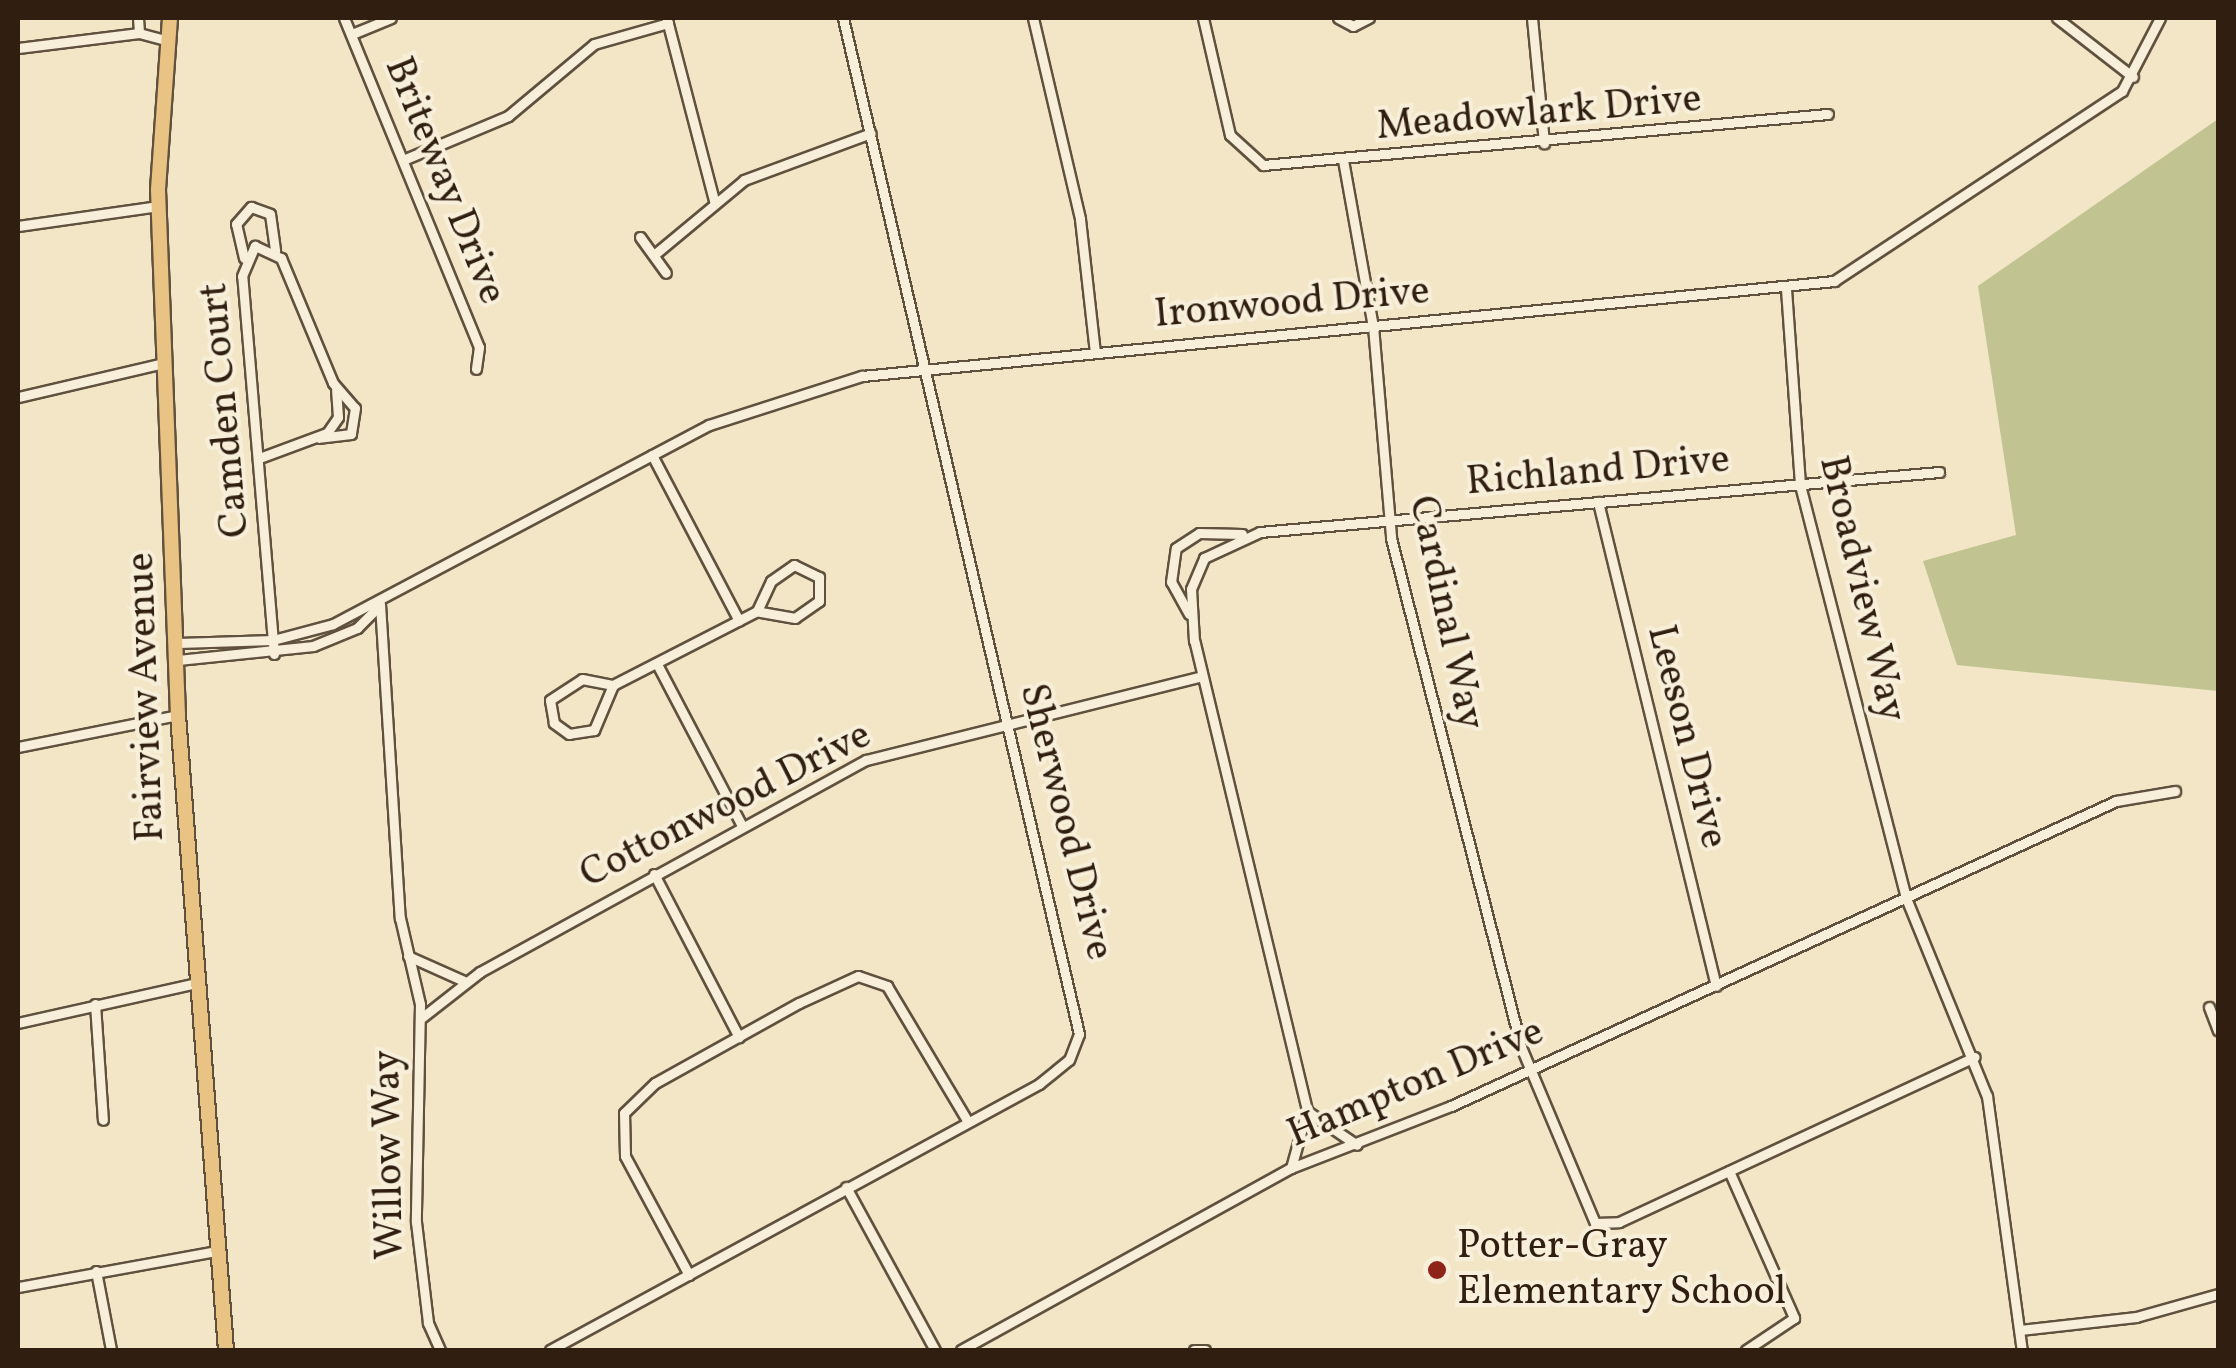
<!DOCTYPE html>
<style>
body{margin:0}
#map{position:relative;width:2236px;height:1368px;overflow:hidden;background:#f2e6c6;font-family:Vollkorn,serif}
div>[style]{position:absolute}
.green>*{inset:0;background:#c1c391}
.roads{filter:drop-shadow(2px 0 #60513e) drop-shadow(-2px 0 #60513e) drop-shadow(0 2px #60513e) drop-shadow(0 -2px #60513e)}
.minor>*{height:9px;margin:-4.5px;padding:0 4.5px;transform-origin:4.5px;border-radius:4.5px;background:#f7efda}
.primary>*{height:14px;margin:-7px;padding:0 7px;transform-origin:7px;border-radius:7px;background:#e9c383}
.dots>*{width:28px;height:28px;translate:-50% -50%;box-sizing:border-box;border:5px solid #f7efda;border-radius:50%}
span{translate:-50% -50%;white-space:nowrap;text-align:center;line-height:1.15;-webkit-text-stroke:8px #f7efda;paint-order:stroke}
.street-label{font-size:40px;color:#301f10}
.poi-label{font-size:40px;color:#301f10}
.left{translate:0 -50%;text-align:left}
.frame{position:absolute;inset:0;border:20px solid #301f10;pointer-events:none}
</style>
<div id="map">
<div class="green">
<i style="clip-path:polygon(2218px 119px,2218px 691px,1957px 665px,1923px 561px,2016px 535px,1978px 286px)"></i>
</div>
<div class="roads">
<div class="minor">
<i style="left:138px;top:18px;width:15px;rotate:86deg"></i>
<i style="left:139px;top:33px;width:30px;rotate:15deg"></i>
<i style="left:344px;top:18px;width:356px;rotate:67.7deg"></i>
<i style="left:479px;top:347px;width:22px;rotate:98deg"></i>
<i style="left:1033px;top:18px;width:206px;rotate:76.8deg"></i>
<i style="left:1080px;top:219px;width:134px;rotate:83.6deg"></i>
<i style="left:1203px;top:18px;width:120px;rotate:77deg"></i>
<i style="left:1230px;top:135px;width:45px;rotate:42.3deg"></i>
<i style="left:1263px;top:165px;width:567px;rotate:-5.16deg"></i>
<i style="left:1338px;top:18px;width:17px;rotate:28deg"></i>
<i style="left:1353px;top:26px;width:18px;rotate:-27deg"></i>
<i style="left:1532px;top:18px;width:126px;rotate:84.5deg"></i>
<i style="left:2057px;top:18px;width:96px;rotate:37.8deg"></i>
<i style="left:667px;top:20px;width:187px;rotate:75.4deg"></i>
<i style="left:352px;top:34px;width:42px;rotate:-22.3deg"></i>
<i style="left:18px;top:48px;width:122px;rotate:-7.1deg"></i>
<i style="left:403px;top:160px;width:114px;rotate:-22.7deg"></i>
<i style="left:508px;top:116px;width:112px;rotate:-39.9deg"></i>
<i style="left:594px;top:44px;width:77px;rotate:-15.8deg"></i>
<i style="left:1343px;top:160px;width:169px;rotate:79.8deg"></i>
<i style="left:1373px;top:326px;width:213px;rotate:85.1deg"></i>
<i style="left:1391px;top:538px;width:525px;rotate:75.67deg"></i>
<i style="left:1521px;top:1047px;width:191px;rotate:67.2deg"></i>
<i style="left:1595px;top:1223px;width:24px;rotate:-2deg"></i>
<i style="left:1619px;top:1222px;width:392px;rotate:-24.9deg"></i>
<i style="left:18px;top:226px;width:142px;rotate:-8.1deg"></i>
<i style="left:640px;top:237px;width:44px;rotate:54.2deg"></i>
<i style="left:655px;top:254px;width:116px;rotate:-39.7deg"></i>
<i style="left:744px;top:180px;width:135px;rotate:-20.3deg"></i>
<i style="left:244px;top:258px;width:35px;rotate:-103deg"></i>
<i style="left:236px;top:224px;width:23px;rotate:-49deg"></i>
<i style="left:251px;top:207px;width:20px;rotate:20deg"></i>
<i style="left:270px;top:214px;width:37px;rotate:82deg"></i>
<i style="left:1786px;top:289px;width:196px;rotate:85.9deg"></i>
<i style="left:1800px;top:485px;width:426px;rotate:75.6deg"></i>
<i style="left:1906px;top:898px;width:214px;rotate:67.8deg"></i>
<i style="left:1987px;top:1096px;width:256px;rotate:82.2deg"></i>
<i style="left:18px;top:397px;width:150px;rotate:-13.1deg"></i>
<i style="left:652px;top:455px;width:187px;rotate:62.3deg"></i>
<i style="left:262px;top:457px;width:69px;rotate:-20.3deg"></i>
<i style="left:327px;top:433px;width:19px;rotate:-55deg"></i>
<i style="left:338px;top:417px;width:27px;rotate:-94deg"></i>
<i style="left:1598px;top:502px;width:498px;rotate:76.3deg"></i>
<i style="left:794px;top:565px;width:28px;rotate:26deg"></i>
<i style="left:819px;top:577px;width:24px;rotate:90deg"></i>
<i style="left:819px;top:601px;width:29px;rotate:145deg"></i>
<i style="left:795px;top:618px;width:39px;rotate:-170deg"></i>
<i style="left:757px;top:611px;width:33px;rotate:-65deg"></i>
<i style="left:771px;top:581px;width:28px;rotate:-35deg"></i>
<i style="left:380px;top:604px;width:315px;rotate:86.4deg"></i>
<i style="left:400px;top:918px;width:88px;rotate:76.9deg"></i>
<i style="left:420px;top:1004px;width:218px;rotate:91.1deg"></i>
<i style="left:416px;top:1222px;width:102px;rotate:83.2deg"></i>
<i style="left:428px;top:1323px;width:30px;rotate:66deg"></i>
<i style="left:1189px;top:614px;width:37px;rotate:-119deg"></i>
<i style="left:1171px;top:582px;width:34px;rotate:-82deg"></i>
<i style="left:1176px;top:548px;width:27px;rotate:-33deg"></i>
<i style="left:1199px;top:533px;width:43px;rotate:1.3deg"></i>
<i style="left:178px;top:643px;width:95px;rotate:-1.8deg"></i>
<i style="left:273px;top:640px;width:62px;rotate:-14.9deg"></i>
<i style="left:333px;top:624px;width:425px;rotate:-27.9deg"></i>
<i style="left:709px;top:425px;width:161px;rotate:-17.8deg"></i>
<i style="left:862px;top:376px;width:977px;rotate:-5.58deg"></i>
<i style="left:1834px;top:281px;width:345px;rotate:-33.4deg"></i>
<i style="left:2122px;top:91px;width:82px;rotate:-62.5deg"></i>
<i style="left:274px;top:654px;width:379px;rotate:-94.8deg"></i>
<i style="left:242px;top:276px;width:33px;rotate:-67deg"></i>
<i style="left:255px;top:246px;width:29px;rotate:25deg"></i>
<i style="left:281px;top:258px;width:135px;rotate:67.4deg"></i>
<i style="left:333px;top:383px;width:33px;rotate:49deg"></i>
<i style="left:355px;top:408px;width:26px;rotate:99deg"></i>
<i style="left:351px;top:434px;width:32px;rotate:173deg"></i>
<i style="left:178px;top:660px;width:136px;rotate:-5.9deg"></i>
<i style="left:313px;top:646px;width:48px;rotate:-22.2deg"></i>
<i style="left:357px;top:628px;width:31px;rotate:-45deg"></i>
<i style="left:657px;top:664px;width:183px;rotate:62.3deg"></i>
<i style="left:582px;top:679px;width:32px;rotate:11deg"></i>
<i style="left:613px;top:685px;width:49px;rotate:112.9deg"></i>
<i style="left:594px;top:730px;width:25px;rotate:171deg"></i>
<i style="left:569px;top:734px;width:19px;rotate:-144deg"></i>
<i style="left:554px;top:723px;width:23px;rotate:-100deg"></i>
<i style="left:550px;top:700px;width:38px;rotate:-33deg"></i>
<i style="left:613px;top:685px;width:162px;rotate:-27.2deg"></i>
<i style="left:18px;top:747px;width:163px;rotate:-11.3deg"></i>
<i style="left:654px;top:874px;width:184px;rotate:62.5deg"></i>
<i style="left:408px;top:956px;width:61px;rotate:24.1deg"></i>
<i style="left:95px;top:1004px;width:116px;rotate:86.1deg"></i>
<i style="left:2209px;top:1007px;width:25px;rotate:69deg"></i>
<i style="left:420px;top:1019px;width:76px;rotate:-38.1deg"></i>
<i style="left:480px;top:972px;width:440px;rotate:-28.8deg"></i>
<i style="left:866px;top:760px;width:346px;rotate:-14deg"></i>
<i style="left:18px;top:1023px;width:179px;rotate:-12.6deg"></i>
<i style="left:1307px;top:1111px;width:60px;rotate:34.2deg"></i>
<i style="left:1291px;top:1168px;width:60px;rotate:-74.6deg"></i>
<i style="left:1307px;top:1110px;width:482px;rotate:-103.5deg"></i>
<i style="left:1194px;top:641px;width:52px;rotate:-93.3deg"></i>
<i style="left:1191px;top:589px;width:34px;rotate:-67deg"></i>
<i style="left:1204px;top:558px;width:62px;rotate:-24.9deg"></i>
<i style="left:1260px;top:532px;width:682px;rotate:-5.05deg"></i>
<i style="left:1729px;top:1171px;width:161px;rotate:66.1deg"></i>
<i style="left:1794px;top:1318px;width:58px;rotate:146.3deg"></i>
<i style="left:846px;top:1187px;width:186px;rotate:61.4deg"></i>
<i style="left:96px;top:1271px;width:80px;rotate:79.2deg"></i>
<i style="left:689px;top:1275px;width:135px;rotate:-118.3deg"></i>
<i style="left:625px;top:1156px;width:43px;rotate:-91.3deg"></i>
<i style="left:624px;top:1113px;width:43px;rotate:-44.1deg"></i>
<i style="left:655px;top:1083px;width:165px;rotate:-29.1deg"></i>
<i style="left:799px;top:1003px;width:65px;rotate:-24.6deg"></i>
<i style="left:858px;top:976px;width:31px;rotate:19deg"></i>
<i style="left:887px;top:986px;width:158px;rotate:59.2deg"></i>
<i style="left:18px;top:1287px;width:202px;rotate:-10.3deg"></i>
<i style="left:2020px;top:1330px;width:117px;rotate:-6.4deg"></i>
<i style="left:2136px;top:1317px;width:85px;rotate:-15.7deg"></i>
<i style="left:550px;top:1350px;width:557px;rotate:-28.54deg"></i>
<i style="left:1039px;top:1084px;width:38px;rotate:-39deg"></i>
<i style="left:1069px;top:1060px;width:28px;rotate:-69deg"></i>
<i style="left:1079px;top:1034px;width:1043px;rotate:-103.08deg"></i>
<i style="left:961px;top:1350px;width:377px;rotate:-28.9deg"></i>
<i style="left:1291px;top:1168px;width:172px;rotate:-21.2deg"></i>
<i style="left:1451px;top:1106px;width:732px;rotate:-24.64deg"></i>
<i style="left:2116px;top:801px;width:60px;rotate:-9.6deg"></i>
<i style="left:1194px;top:1350px;width:11px"></i>
</div>
<div class="primary">
<i style="left:170px;top:18px;width:172px;rotate:94deg"></i>
<i style="left:158px;top:190px;width:525px;rotate:87.82deg"></i>
<i style="left:178px;top:715px;width:637px;rotate:85.68deg"></i>
</div>
</div>
<div class="dots">
<i style="left:1437px;top:1270px;background:#8f2418"></i>
</div>
<div class="street-label">
<span style="left:1539px;top:114px;rotate:-5deg">Meadowlark Drive</span>
<span style="left:444px;top:181px;rotate:68deg">Briteway Drive</span>
<span style="left:1292px;top:304px;rotate:-5deg">Ironwood Drive</span>
<span style="left:226px;top:410px;rotate:-95deg">Camden Court</span>
<span style="left:1598px;top:472px;rotate:-5deg">Richland Drive</span>
<span style="left:1861px;top:589px;rotate:77deg">Broadview Way</span>
<span style="left:1445px;top:613px;rotate:78deg">Cardinal Way</span>
<span style="left:147px;top:697px;rotate:-92deg">Fairview Avenue</span>
<span style="left:1686px;top:737px;rotate:76deg">Leeson Drive</span>
<span style="left:726px;top:806px;rotate:-27deg">Cottonwood Drive</span>
<span style="left:1065px;top:822px;rotate:76deg">Sherwood Drive</span>
<span style="left:1416px;top:1084px;rotate:-23deg">Hampton Drive</span>
<span style="left:390px;top:1155px;rotate:-91deg">Willow Way</span>
</div>
<div class="poi-label">
<span class="left" style="left:1457px;top:1270px">Potter-Gray<br>Elementary School</span>
</div>
<div class="frame"></div>
</div>
